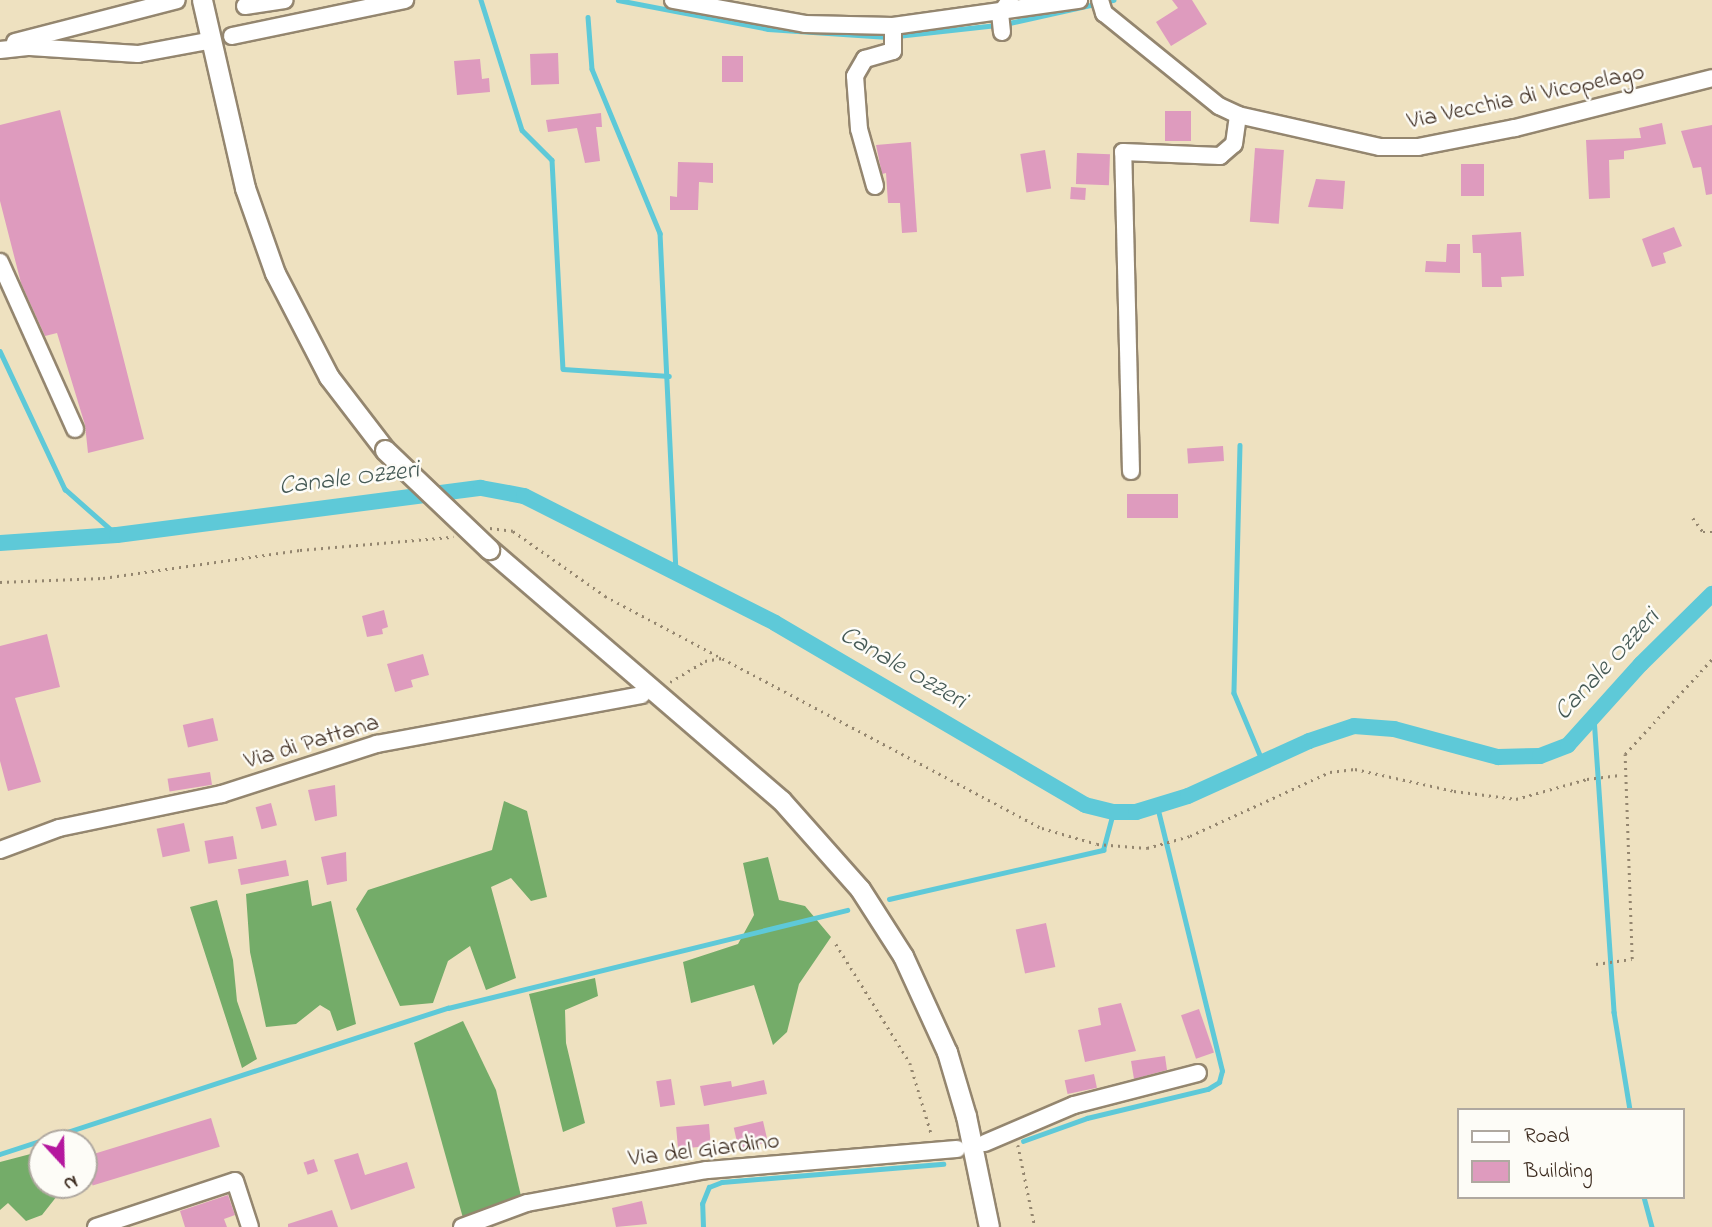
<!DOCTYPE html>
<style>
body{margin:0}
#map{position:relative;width:1712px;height:1227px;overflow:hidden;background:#eee1c0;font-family:"Indie Flower",sans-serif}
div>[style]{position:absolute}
.forest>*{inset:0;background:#74ac69}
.stream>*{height:4.5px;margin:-2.25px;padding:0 2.25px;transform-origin:2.25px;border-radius:2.25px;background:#5ec9d8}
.canal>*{height:16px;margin:-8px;padding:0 8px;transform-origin:8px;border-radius:8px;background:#5ec9d8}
.building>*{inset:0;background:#de9bbe;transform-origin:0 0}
.path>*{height:2.5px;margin-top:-1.25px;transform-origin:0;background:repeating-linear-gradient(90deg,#94866f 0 2px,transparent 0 7px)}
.roads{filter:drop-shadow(2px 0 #94866f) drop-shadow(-2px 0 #94866f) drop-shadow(0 2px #94866f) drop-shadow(0 -2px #94866f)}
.minor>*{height:16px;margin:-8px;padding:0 8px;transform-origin:8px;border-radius:8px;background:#fff}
.major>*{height:19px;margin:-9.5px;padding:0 9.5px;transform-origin:9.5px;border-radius:9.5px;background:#fff}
.bridges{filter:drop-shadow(2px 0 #94866f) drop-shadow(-2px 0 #94866f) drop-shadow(0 2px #94866f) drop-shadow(0 -2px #94866f)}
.major-bridge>*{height:19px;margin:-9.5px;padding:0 9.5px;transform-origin:9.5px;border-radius:9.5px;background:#fff}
span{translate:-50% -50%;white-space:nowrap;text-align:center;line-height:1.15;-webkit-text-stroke:5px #fdfcf7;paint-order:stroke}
.street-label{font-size:24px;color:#3b2a1e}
.water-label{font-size:26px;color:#465a56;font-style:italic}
.legend{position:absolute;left:1457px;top:1108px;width:228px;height:91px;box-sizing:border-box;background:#fdfcf7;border:2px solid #afa8a0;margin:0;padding:9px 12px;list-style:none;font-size:21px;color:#3b2a1e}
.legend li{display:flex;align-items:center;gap:14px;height:35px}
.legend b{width:35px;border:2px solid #afa8a0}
.north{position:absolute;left:28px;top:1129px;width:70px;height:70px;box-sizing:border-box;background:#fdfcf7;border:2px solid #afa8a0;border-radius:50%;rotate:158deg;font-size:19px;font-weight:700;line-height:28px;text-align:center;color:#3b2a1e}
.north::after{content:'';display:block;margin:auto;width:24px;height:32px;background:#b5179e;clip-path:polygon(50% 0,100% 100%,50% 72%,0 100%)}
</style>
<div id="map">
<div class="forest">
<i style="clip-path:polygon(504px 801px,527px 811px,547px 897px,531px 901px,511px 878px,491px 887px,516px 978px,486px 990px,470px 946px,448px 961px,433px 1003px,400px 1006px,356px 909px,368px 890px,492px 850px)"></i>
<i style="clip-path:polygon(768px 857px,779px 900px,805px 906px,831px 937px,799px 984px,787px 1032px,773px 1045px,754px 985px,691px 1003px,683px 962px,738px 944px,754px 915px,743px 863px)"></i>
<i style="clip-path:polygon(308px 880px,312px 906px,331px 901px,356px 1024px,337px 1031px,330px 1011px,320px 1005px,296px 1024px,266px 1027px,250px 952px,246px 894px)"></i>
<i style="clip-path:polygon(217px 900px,233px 960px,237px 1001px,257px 1059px,242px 1068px,190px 907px)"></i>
<i style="clip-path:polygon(595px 978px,598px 996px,565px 1010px,566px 1043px,585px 1123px,563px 1132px,529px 994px)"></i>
<i style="clip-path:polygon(463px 1021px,496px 1090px,521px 1196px,463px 1218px,414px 1043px)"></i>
<i style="clip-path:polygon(42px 1151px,42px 1185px,53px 1185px,57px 1196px,42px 1215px,26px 1221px,8px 1203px,0 1210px,0 1162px)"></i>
</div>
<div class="stream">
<i style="left:481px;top:0;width:136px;rotate:72.5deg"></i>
<i style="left:522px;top:130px;width:42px;rotate:45deg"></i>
<i style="left:552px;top:160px;width:209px;rotate:87deg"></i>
<i style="left:563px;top:369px;width:106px;rotate:3.8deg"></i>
<i style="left:618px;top:0;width:153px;rotate:10.9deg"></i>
<i style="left:768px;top:29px;width:120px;rotate:3.8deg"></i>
<i style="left:588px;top:17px;width:52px;rotate:85.6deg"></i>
<i style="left:592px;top:69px;width:178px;rotate:67.5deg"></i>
<i style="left:660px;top:233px;width:340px;rotate:87.3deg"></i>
<i style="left:1005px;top:24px;width:111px;rotate:-12.5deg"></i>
<i style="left:897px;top:36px;width:100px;rotate:-6.3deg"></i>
<i style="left:0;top:351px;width:153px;rotate:64.8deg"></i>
<i style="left:65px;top:489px;width:69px;rotate:41.5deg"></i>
<i style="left:1240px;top:445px;width:248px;rotate:91.4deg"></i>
<i style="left:1234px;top:693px;width:75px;rotate:67.2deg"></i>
<i style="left:1594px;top:717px;width:296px;rotate:86.1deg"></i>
<i style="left:1614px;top:1012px;width:99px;rotate:80.7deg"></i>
<i style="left:889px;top:899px;width:220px;rotate:-12.9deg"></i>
<i style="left:1103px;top:850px;width:39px;rotate:-75deg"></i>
<i style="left:1023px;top:1141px;width:68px;rotate:-19.8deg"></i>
<i style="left:1087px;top:1118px;width:124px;rotate:-13.5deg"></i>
<i style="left:1208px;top:1089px;width:13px;rotate:-32deg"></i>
<i style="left:1219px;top:1082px;width:11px;rotate:-75deg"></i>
<i style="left:1222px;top:1071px;width:272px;rotate:-103.8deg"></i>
<i style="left:0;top:1154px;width:471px;rotate:-18.1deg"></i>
<i style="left:448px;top:1008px;width:411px;rotate:-13.8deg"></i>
<i style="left:1644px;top:1197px;width:31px;rotate:75deg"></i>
<i style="left:703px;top:1227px;width:23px;rotate:-92deg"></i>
<i style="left:702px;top:1204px;width:18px;rotate:-68deg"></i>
<i style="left:709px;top:1187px;width:14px;rotate:-21deg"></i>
<i style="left:722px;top:1182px;width:222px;rotate:-4.7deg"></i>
</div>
<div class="canal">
<i style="left:0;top:543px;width:117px;rotate:-3.9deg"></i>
<i style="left:117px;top:535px;width:367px;rotate:-7.4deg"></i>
<i style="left:481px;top:488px;width:44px;rotate:10.5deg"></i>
<i style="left:524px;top:496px;width:281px;rotate:26.8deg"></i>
<i style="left:775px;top:623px;width:359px;rotate:30.4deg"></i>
<i style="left:1085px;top:805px;width:29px;rotate:14deg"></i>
<i style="left:1113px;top:812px;width:23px"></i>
<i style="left:1136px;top:812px;width:54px;rotate:-17.1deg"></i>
<i style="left:1188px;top:796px;width:133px;rotate:-24.4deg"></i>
<i style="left:1309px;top:741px;width:47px;rotate:-18.4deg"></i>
<i style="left:1354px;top:726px;width:40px;rotate:4.3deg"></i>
<i style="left:1394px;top:729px;width:108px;rotate:15.1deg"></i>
<i style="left:1498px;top:757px;width:42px;rotate:-1.4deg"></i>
<i style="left:1540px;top:756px;width:30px;rotate:-21deg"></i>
<i style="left:1568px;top:745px;width:109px;rotate:-48deg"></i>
<i style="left:1641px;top:664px;width:100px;rotate:-44.6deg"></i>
</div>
<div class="building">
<i style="clip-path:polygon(1172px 0,1192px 0,1207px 24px,1171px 46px,1156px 22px,1178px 8px)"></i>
<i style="left:558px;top:53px;width:31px;height:28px;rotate:88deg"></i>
<i style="left:722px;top:56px;width:21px;height:26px"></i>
<i style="clip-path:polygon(480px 59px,482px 79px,489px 78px,490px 92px,457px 95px,454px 61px)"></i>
<i style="clip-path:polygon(60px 110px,144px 439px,88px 453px,85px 425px,57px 333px,45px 336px,21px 283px,0 201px,0 125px)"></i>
<i style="left:1165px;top:111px;width:26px;height:30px"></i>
<i style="clip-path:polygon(601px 113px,602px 127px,596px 127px,600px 161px,585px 163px,577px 128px,548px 132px,546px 120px)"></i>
<i style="clip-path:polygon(1662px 123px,1666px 144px,1624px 151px,1624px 159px,1609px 160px,1610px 198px,1589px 199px,1586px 140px,1641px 138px,1639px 128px)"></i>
<i style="clip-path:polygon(1712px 125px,1712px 194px,1706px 195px,1701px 167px,1693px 168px,1681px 131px)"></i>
<i style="clip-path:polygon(911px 142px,917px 232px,902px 233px,900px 203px,888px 203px,886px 173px,882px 174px,876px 145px)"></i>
<i style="left:1255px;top:148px;width:29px;height:74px;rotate:4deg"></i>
<i style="left:1045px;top:150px;width:39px;height:25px;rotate:81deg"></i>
<i style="left:1077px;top:153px;width:33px;height:31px;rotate:2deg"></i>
<i style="clip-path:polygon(678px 162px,713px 163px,713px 183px,699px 182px,698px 210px,670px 210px,670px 196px,677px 197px)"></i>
<i style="left:1484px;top:164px;width:32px;height:23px;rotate:90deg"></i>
<i style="clip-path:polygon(1316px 179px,1345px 181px,1343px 209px,1308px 207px)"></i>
<i style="left:1071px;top:187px;width:15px;height:12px;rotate:4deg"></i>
<i style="clip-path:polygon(1674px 227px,1682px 246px,1663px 253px,1666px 263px,1652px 267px,1642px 239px)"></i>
<i style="clip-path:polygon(1521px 232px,1524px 276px,1501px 277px,1502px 287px,1482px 287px,1481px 253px,1473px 253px,1472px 235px)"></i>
<i style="clip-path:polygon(1447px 244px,1460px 244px,1460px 273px,1425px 272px,1426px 261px,1446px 262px)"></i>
<i style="left:1223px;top:446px;width:15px;height:36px;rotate:86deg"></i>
<i style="left:1127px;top:494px;width:51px;height:24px"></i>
<i style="clip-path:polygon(384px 610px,388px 627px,382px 629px,383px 634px,367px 637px,362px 616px)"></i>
<i style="clip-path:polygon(47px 634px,60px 687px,15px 698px,41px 782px,8px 791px,0 761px,0 646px)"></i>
<i style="clip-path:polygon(423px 654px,429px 675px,411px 680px,413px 687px,395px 692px,387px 664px)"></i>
<i style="left:213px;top:718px;width:23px;height:31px;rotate:77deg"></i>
<i style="left:210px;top:772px;width:13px;height:43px;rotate:81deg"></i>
<i style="clip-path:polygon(335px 785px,337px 816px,315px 821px,308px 790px)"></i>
<i style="left:271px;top:803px;width:23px;height:16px;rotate:75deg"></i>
<i style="left:184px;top:823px;width:29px;height:28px;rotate:78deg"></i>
<i style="left:233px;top:836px;width:23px;height:29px;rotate:80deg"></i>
<i style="clip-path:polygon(346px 852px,347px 881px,327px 885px,321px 857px)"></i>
<i style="left:286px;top:860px;width:16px;height:49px;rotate:79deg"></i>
<i style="left:1046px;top:923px;width:45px;height:31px;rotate:78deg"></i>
<i style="clip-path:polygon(1121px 1003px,1136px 1051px,1085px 1062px,1078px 1030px,1101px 1025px,1098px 1008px)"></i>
<i style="left:1199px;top:1009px;width:46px;height:19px;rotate:71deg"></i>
<i style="clip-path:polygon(1165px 1056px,1167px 1070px,1134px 1079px,1131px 1061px)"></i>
<i style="left:1094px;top:1074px;width:14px;height:30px;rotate:78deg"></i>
<i style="left:671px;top:1079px;width:26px;height:15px;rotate:81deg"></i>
<i style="clip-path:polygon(764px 1080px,767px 1094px,704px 1106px,700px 1086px,731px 1081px,732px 1087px)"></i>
<i style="left:211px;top:1118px;width:30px;height:133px;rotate:73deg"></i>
<i style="left:763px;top:1121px;width:22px;height:30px;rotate:77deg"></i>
<i style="left:709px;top:1124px;width:22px;height:33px;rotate:85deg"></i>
<i style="clip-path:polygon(358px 1153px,365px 1175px,407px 1162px,415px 1188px,351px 1210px,334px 1160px)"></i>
<i style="left:314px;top:1159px;width:13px;height:11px;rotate:72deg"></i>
<i style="clip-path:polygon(228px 1195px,235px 1215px,224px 1219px,227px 1227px,185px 1227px,180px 1211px)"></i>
<i style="clip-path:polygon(642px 1201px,647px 1224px,616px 1227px,612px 1208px)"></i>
<i style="clip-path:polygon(332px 1210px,338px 1227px,288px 1227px,288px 1224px)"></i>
</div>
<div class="path">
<i style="left:1693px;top:518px;width:17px;rotate:54deg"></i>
<i style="left:1703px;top:532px;width:9px"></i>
<i style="left:490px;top:528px;width:23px;rotate:7deg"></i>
<i style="left:513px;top:531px;width:113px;rotate:35.2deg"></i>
<i style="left:605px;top:596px;width:495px;rotate:28deg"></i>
<i style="left:1042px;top:828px;width:57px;rotate:16.2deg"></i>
<i style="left:1097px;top:844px;width:50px;rotate:4.6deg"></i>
<i style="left:1147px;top:848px;width:45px;rotate:-15.6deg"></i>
<i style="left:1190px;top:836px;width:154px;rotate:-24.6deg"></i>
<i style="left:1330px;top:772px;width:25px;rotate:-7deg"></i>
<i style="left:1355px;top:769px;width:101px;rotate:12.5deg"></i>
<i style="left:1454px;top:791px;width:63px;rotate:7.4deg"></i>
<i style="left:1516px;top:799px;width:74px;rotate:-15.7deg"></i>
<i style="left:1587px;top:779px;width:35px;rotate:-7deg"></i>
<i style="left:0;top:582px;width:103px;rotate:-2.2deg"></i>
<i style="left:103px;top:578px;width:199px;rotate:-8.1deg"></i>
<i style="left:300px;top:550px;width:154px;rotate:-4.9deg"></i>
<i style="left:670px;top:682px;width:41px;rotate:-31deg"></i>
<i style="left:705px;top:661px;width:17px;rotate:-10deg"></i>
<i style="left:836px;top:944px;width:140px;rotate:58.1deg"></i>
<i style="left:910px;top:1063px;width:76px;rotate:73.2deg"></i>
<i style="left:1596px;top:964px;width:36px;rotate:-8deg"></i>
<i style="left:1632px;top:959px;width:205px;rotate:-92deg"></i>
<i style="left:1625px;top:754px;width:129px;rotate:-47.5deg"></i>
<i style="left:1018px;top:1145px;width:84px;rotate:78.3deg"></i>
</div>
<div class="roads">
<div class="minor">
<i style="left:673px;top:0;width:134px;rotate:10.3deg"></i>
<i style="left:805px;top:24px;width:88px;rotate:1.3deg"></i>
<i style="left:893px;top:26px;width:188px;rotate:-8deg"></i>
<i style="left:1100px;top:0;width:14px;rotate:73deg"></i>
<i style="left:1104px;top:13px;width:148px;rotate:39deg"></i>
<i style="left:1219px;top:106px;width:21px;rotate:25deg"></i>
<i style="left:1238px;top:115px;width:146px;rotate:12.7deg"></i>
<i style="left:1380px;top:147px;width:38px"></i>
<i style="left:1418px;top:147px;width:99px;rotate:-11.1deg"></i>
<i style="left:1515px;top:128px;width:203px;rotate:-14.2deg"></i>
<i style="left:245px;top:6px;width:40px;rotate:-8.5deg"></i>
<i style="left:1002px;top:32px;width:18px;rotate:-96deg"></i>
<i style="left:1000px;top:14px;width:17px;rotate:-54deg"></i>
<i style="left:232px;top:36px;width:177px;rotate:-11.8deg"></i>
<i style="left:15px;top:42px;width:167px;rotate:-14.5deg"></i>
<i style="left:0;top:50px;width:30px;rotate:-6deg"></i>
<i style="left:30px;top:47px;width:108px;rotate:3.7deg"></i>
<i style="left:138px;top:54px;width:66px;rotate:-10.5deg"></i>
<i style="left:875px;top:186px;width:59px;rotate:-105.7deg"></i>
<i style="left:859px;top:129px;width:53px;rotate:-94.3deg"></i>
<i style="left:855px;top:76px;width:20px;rotate:-60deg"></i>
<i style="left:865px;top:59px;width:29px;rotate:-16deg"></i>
<i style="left:893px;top:51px;width:25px;rotate:-90deg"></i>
<i style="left:0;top:262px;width:183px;rotate:65.8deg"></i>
<i style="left:1131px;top:471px;width:319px;rotate:-91.4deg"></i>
<i style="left:1123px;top:152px;width:97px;rotate:2.4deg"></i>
<i style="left:1220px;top:156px;width:18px;rotate:-41deg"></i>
<i style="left:1234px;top:144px;width:29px;rotate:-82deg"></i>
<i style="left:0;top:850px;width:63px;rotate:-20.4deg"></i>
<i style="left:59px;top:828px;width:167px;rotate:-11.8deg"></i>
<i style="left:222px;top:794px;width:163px;rotate:-17.9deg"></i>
<i style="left:377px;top:744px;width:269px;rotate:-10.5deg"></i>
<i style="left:985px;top:1143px;width:97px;rotate:-23.1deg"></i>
<i style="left:1074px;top:1105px;width:128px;rotate:-14.5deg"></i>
<i style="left:96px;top:1227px;width:146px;rotate:-18.3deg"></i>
<i style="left:235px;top:1181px;width:48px;rotate:71.9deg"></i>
<i style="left:462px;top:1227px;width:69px;rotate:-20.3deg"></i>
<i style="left:527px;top:1203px;width:183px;rotate:-10.4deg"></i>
<i style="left:707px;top:1170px;width:251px;rotate:-4.8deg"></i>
</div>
<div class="major">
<i style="left:202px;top:0;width:193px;rotate:77.1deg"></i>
<i style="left:245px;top:188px;width:90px;rotate:70.6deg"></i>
<i style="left:275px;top:273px;width:117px;rotate:62.6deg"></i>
<i style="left:329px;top:377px;width:92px;rotate:52.5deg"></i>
<i style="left:489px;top:549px;width:385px;rotate:40.7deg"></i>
<i style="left:781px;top:800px;width:119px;rotate:48.4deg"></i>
<i style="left:860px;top:889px;width:80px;rotate:57.3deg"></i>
<i style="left:903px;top:956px;width:106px;rotate:65.4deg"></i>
<i style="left:947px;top:1052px;width:67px;rotate:73.5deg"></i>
<i style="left:966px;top:1116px;width:113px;rotate:78.3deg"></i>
</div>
</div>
<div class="bridges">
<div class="major-bridge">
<i style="left:385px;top:450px;width:144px;rotate:43.6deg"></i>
</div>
</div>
<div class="street-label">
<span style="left:1526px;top:98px;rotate:-12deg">Via Vecchia di Vicopelago</span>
<span style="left:312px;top:743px;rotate:-17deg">Via di Pattana</span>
<span style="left:704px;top:1151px;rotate:-7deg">Via del Giardino</span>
</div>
<div class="water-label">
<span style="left:349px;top:480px;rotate:-7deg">Canale Ozzeri</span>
<span style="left:1608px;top:666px;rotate:-47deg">Canale Ozzeri</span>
<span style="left:902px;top:669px;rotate:30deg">Canale Ozzeri</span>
</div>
<ul class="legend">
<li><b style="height:9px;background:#fff"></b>Road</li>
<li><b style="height:19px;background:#de9bbe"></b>Building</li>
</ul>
<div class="north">N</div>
</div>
